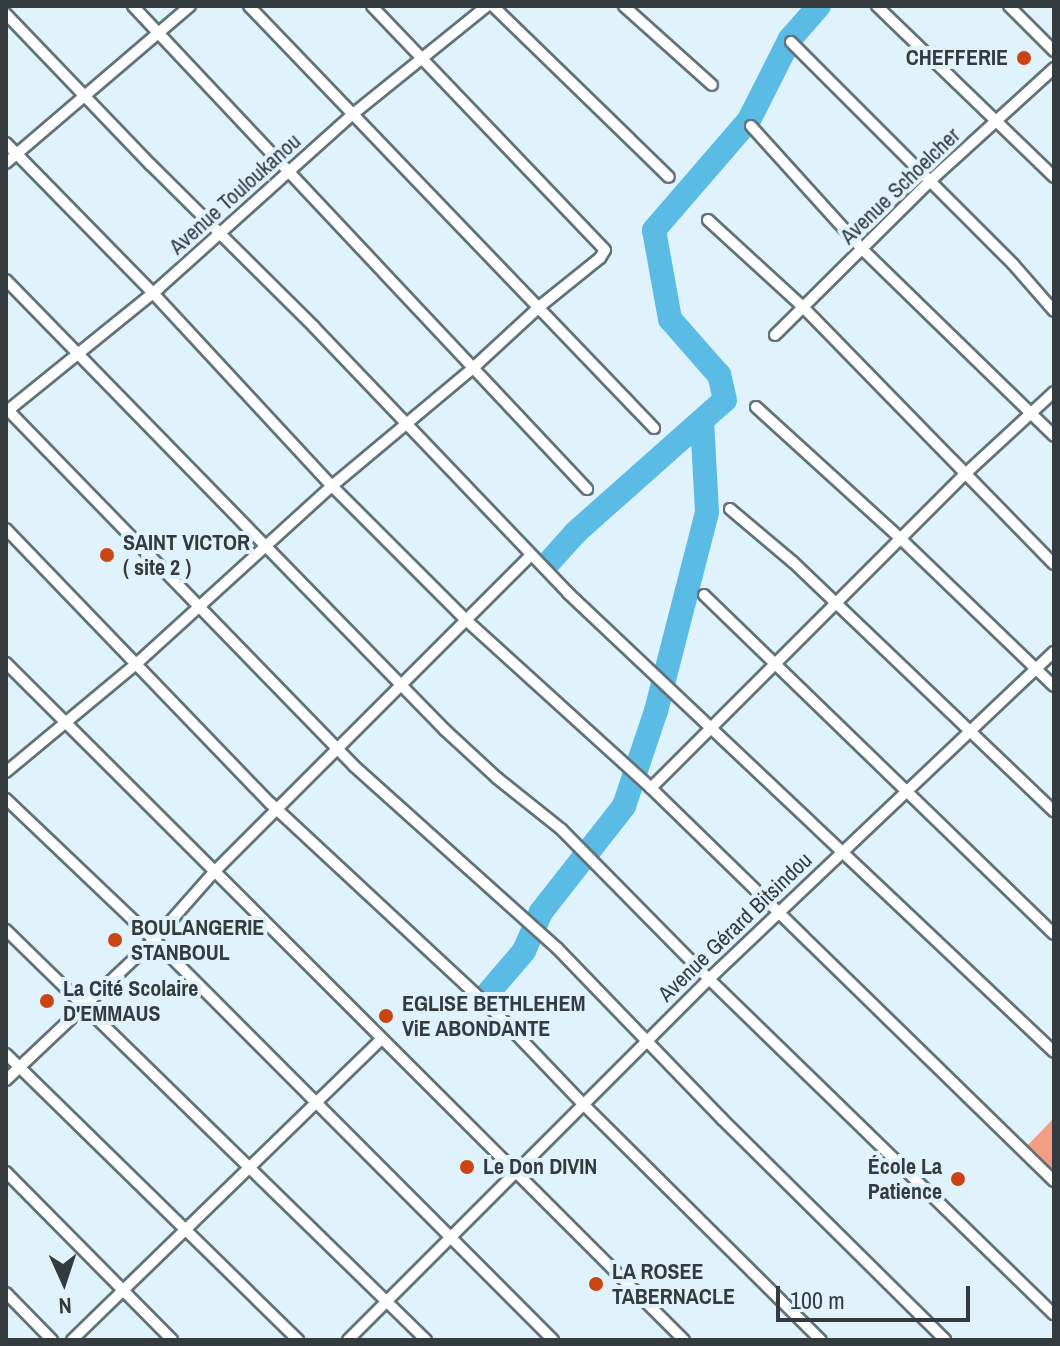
<!DOCTYPE html>
<meta charset="utf-8">
<style>
body{margin:0}
#map{position:relative;width:1060px;height:1346px;overflow:hidden;background:#e0f3fc;font-family:"Archivo Narrow",sans-serif}
div>[style]{position:absolute}
.forest>*{inset:0;background:#f39e84}
.river>*{height:24px;margin:-12px;padding:0 12px;transform-origin:12px;border-radius:12px;background:#5abbe5}
.roads{filter:drop-shadow(2px 0 #62727a) drop-shadow(-2px 0 #62727a) drop-shadow(0 2px #62727a) drop-shadow(0 -2px #62727a)}
.minor>*{height:10px;margin:-5px;padding:0 5px;transform-origin:5px;border-radius:5px;background:#fff}
.dots>*{width:22px;height:22px;translate:-50% -50%;box-sizing:border-box;border:4px solid #e0f3fc;border-radius:50%}
span{translate:-50% -50%;white-space:nowrap;text-align:center;line-height:1.15;-webkit-text-stroke:8px #e0f3fc;paint-order:stroke}
.poi-label{font-size:22px;color:#343b3e;font-weight:700}
.right{translate:-100% -50%;text-align:right}
.left{translate:0 -50%;text-align:left}
.street-label{font-size:22px;color:#343b3e}
.frame{position:absolute;inset:0;border:8px solid #343b3e;pointer-events:none}
.north{position:absolute;left:24px;top:1242px;width:80px;height:80px;-webkit-text-stroke:6px #e0f3fc;paint-order:stroke;rotate:177deg;font-size:22px;font-weight:700;line-height:32px;text-align:center;color:#343b3e}
.north::after{content:'';display:block;margin:auto;width:28px;height:36px;background:#343b3e;clip-path:polygon(50% 0,100% 100%,50% 72%,0 100%)}
.scale{position:absolute;left:776px;top:1286px;width:194px;height:36px;box-sizing:border-box;border:4px solid #343b3e;border-top:0;padding-left:10px;font-size:24px;line-height:28px;white-space:nowrap;color:#343b3e;-webkit-text-stroke:6px #e0f3fc;paint-order:stroke}
</style>
<div id="map">
<div class="forest">
<i style="clip-path:polygon(1054px 1118px,1054px 1170px,1026px 1147px)"></i>
</div>
<div class="river">
<i style="left:551px;top:560px;width:36px;rotate:-48deg"></i>
<i style="left:575px;top:533px;width:200px;rotate:-41.6deg"></i>
<i style="left:725px;top:400px;width:26px;rotate:-103deg"></i>
<i style="left:719px;top:375px;width:74px;rotate:-131.2deg"></i>
<i style="left:670px;top:319px;width:90px;rotate:-100.2deg"></i>
<i style="left:654px;top:230px;width:145px;rotate:-49.2deg"></i>
<i style="left:749px;top:120px;width:91px;rotate:-63.2deg"></i>
<i style="left:790px;top:39px;width:44px;rotate:-48.7deg"></i>
<i style="left:483px;top:999px;width:63px;rotate:-49.5deg"></i>
<i style="left:524px;top:951px;width:43px;rotate:-66.4deg"></i>
<i style="left:541px;top:912px;width:135px;rotate:-51.9deg"></i>
<i style="left:624px;top:806px;width:100px;rotate:-71.4deg"></i>
<i style="left:656px;top:711px;width:205px;rotate:-75.6deg"></i>
<i style="left:707px;top:512px;width:91px;rotate:-93.1deg"></i>
</div>
<div class="roads">
<div class="minor">
<i style="left:133px;top:6px;width:663px;rotate:46.77deg"></i>
<i style="left:249px;top:6px;width:585px;rotate:46.18deg"></i>
<i style="left:493px;top:6px;width:245px;rotate:44.2deg"></i>
<i style="left:624px;top:6px;width:118px;rotate:41.9deg"></i>
<i style="left:877px;top:6px;width:246px;rotate:44deg"></i>
<i style="left:1009px;top:6px;width:64px;rotate:45deg"></i>
<i style="left:6px;top:14px;width:209px;rotate:46.2deg"></i>
<i style="left:151px;top:165px;width:230px;rotate:44.8deg"></i>
<i style="left:314px;top:327px;width:368px;rotate:46.3deg"></i>
<i style="left:568px;top:593px;width:668px;rotate:43.36deg"></i>
<i style="left:791px;top:42px;width:314px;rotate:45deg"></i>
<i style="left:1013px;top:264px;width:62px;rotate:48.9deg"></i>
<i style="left:751px;top:126px;width:166px;rotate:47.9deg"></i>
<i style="left:862px;top:249px;width:268px;rotate:44.2deg"></i>
<i style="left:6px;top:143px;width:210px;rotate:45.6deg"></i>
<i style="left:153px;top:293px;width:263px;rotate:47.2deg"></i>
<i style="left:332px;top:486px;width:190px;rotate:45deg"></i>
<i style="left:466px;top:620px;width:250px;rotate:42.2deg"></i>
<i style="left:651px;top:788px;width:563px;rotate:44.28deg"></i>
<i style="left:6px;top:163px;width:242px;rotate:-40.5deg"></i>
<i style="left:708px;top:220px;width:129px;rotate:42.5deg"></i>
<i style="left:803px;top:307px;width:359px;rotate:45.7deg"></i>
<i style="left:6px;top:280px;width:629px;rotate:45.71deg"></i>
<i style="left:445px;top:730px;width:71px;rotate:42.7deg"></i>
<i style="left:497px;top:778px;width:82px;rotate:38.6deg"></i>
<i style="left:561px;top:829px;width:211px;rotate:45.4deg"></i>
<i style="left:709px;top:979px;width:481px;rotate:44.2deg"></i>
<i style="left:775px;top:335px;width:218px;rotate:-44.8deg"></i>
<i style="left:930px;top:181px;width:168px;rotate:-42.3deg"></i>
<i style="left:756px;top:407px;width:196px;rotate:42.3deg"></i>
<i style="left:901px;top:539px;width:212px;rotate:43.9deg"></i>
<i style="left:6px;top:408px;width:499px;rotate:45.8deg"></i>
<i style="left:354px;top:766px;width:273px;rotate:41.9deg"></i>
<i style="left:557px;top:948px;width:238px;rotate:46deg"></i>
<i style="left:722px;top:1119px;width:314px;rotate:44.7deg"></i>
<i style="left:6px;top:412px;width:197px;rotate:-39deg"></i>
<i style="left:159px;top:288px;width:261px;rotate:-41.9deg"></i>
<i style="left:353px;top:114px;width:172px;rotate:-38.9deg"></i>
<i style="left:730px;top:509px;width:82px;rotate:40.1deg"></i>
<i style="left:793px;top:562px;width:361px;rotate:43.7deg"></i>
<i style="left:6px;top:529px;width:380px;rotate:46.1deg"></i>
<i style="left:270px;top:803px;width:307px;rotate:42.9deg"></i>
<i style="left:495px;top:1012px;width:127px;rotate:46.3deg"></i>
<i style="left:583px;top:1104px;width:335px;rotate:44.8deg"></i>
<i style="left:704px;top:595px;width:487px;rotate:44.1deg"></i>
<i style="left:6px;top:663px;width:958px;rotate:44.96deg"></i>
<i style="left:6px;top:772px;width:168px;rotate:-39.7deg"></i>
<i style="left:135px;top:665px;width:266px;rotate:-42.3deg"></i>
<i style="left:332px;top:486px;width:184px;rotate:-39.9deg"></i>
<i style="left:473px;top:368px;width:90px;rotate:-42.7deg"></i>
<i style="left:539px;top:307px;width:78px;rotate:-38.8deg"></i>
<i style="left:600px;top:258px;width:9px;rotate:-58deg"></i>
<i style="left:605px;top:250px;width:337px;rotate:-133.7deg"></i>
<i style="left:651px;top:788px;width:443px;rotate:-45deg"></i>
<i style="left:964px;top:475px;width:122px;rotate:-42.7deg"></i>
<i style="left:6px;top:799px;width:204px;rotate:43.6deg"></i>
<i style="left:154px;top:940px;width:565px;rotate:45.07deg"></i>
<i style="left:6px;top:930px;width:587px;rotate:44.31deg"></i>
<i style="left:6px;top:1054px;width:409px;rotate:44.4deg"></i>
<i style="left:6px;top:1080px;width:204px;rotate:-43.4deg"></i>
<i style="left:154px;top:940px;width:91px;rotate:-48.6deg"></i>
<i style="left:214px;top:872px;width:448px;rotate:-45deg"></i>
<i style="left:6px;top:1172px;width:236px;rotate:45.3deg"></i>
<i style="left:6px;top:1293px;width:66px;rotate:45.6deg"></i>
<i style="left:72px;top:1340px;width:431px;rotate:-44.2deg"></i>
<i style="left:348px;top:1340px;width:511px;rotate:-45deg"></i>
<i style="left:709px;top:979px;width:475px;rotate:-43.5deg"></i>
</div>
</div>
<div class="dots">
<i style="left:1024px;top:58px;background:#cb4413"></i>
<i style="left:107px;top:555px;background:#cb4413"></i>
<i style="left:115px;top:940px;background:#cb4413"></i>
<i style="left:47px;top:1001px;background:#cb4413"></i>
<i style="left:386px;top:1016px;background:#cb4413"></i>
<i style="left:467px;top:1167px;background:#cb4413"></i>
<i style="left:958px;top:1179px;background:#cb4413"></i>
<i style="left:596px;top:1284px;background:#cb4413"></i>
</div>
<div class="poi-label">
<span class="right" style="left:1008px;top:58px">CHEFFERIE</span>
<span class="left" style="left:123px;top:555px">SAINT VICTOR<br>( site 2 )</span>
<span class="left" style="left:131px;top:940px">BOULANGERIE<br>STANBOUL</span>
<span class="left" style="left:63px;top:1001px">La Cité Scolaire<br>D'EMMAUS</span>
<span class="left" style="left:402px;top:1016px">EGLISE BETHLEHEM<br>ViE ABONDANTE</span>
<span class="right" style="left:942px;top:1179px">École La<br>Patience</span>
<span class="left" style="left:483px;top:1167px">Le Don DIVIN</span>
<span class="left" style="left:612px;top:1284px">LA ROSEE<br>TABERNACLE</span>
</div>
<div class="street-label">
<span style="left:900px;top:186px;rotate:-44deg">Avenue Schoelcher</span>
<span style="left:235px;top:194px;rotate:-42deg">Avenue Touloukanou</span>
<span style="left:735px;top:927px;rotate:-44deg">Avenue Gérard Bitsindou</span>
</div>
<div class="frame"></div>
<div class="north">N</div>
<div class="scale">100 m</div>
</div>
